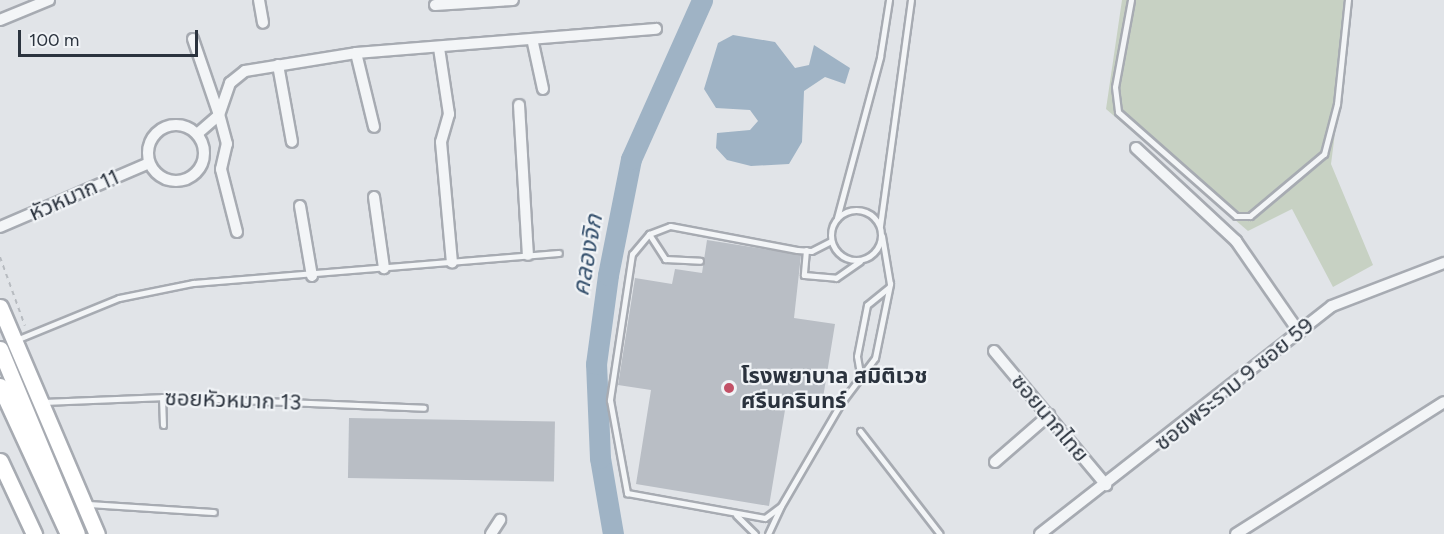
<!DOCTYPE html>
<meta charset="utf-8">
<style>
body{margin:0}
#map{position:relative;width:1444px;height:534px;overflow:hidden;background:#e1e4e8;font-family:Figtree,"Noto Sans Thai",sans-serif}
div>[style]{position:absolute}
.green>*{inset:0;background:#c7d1c3}
.water>*{inset:0;background:#9fb3c5}
.river>*{height:21px;margin:-10.5px;padding:0 10.5px;transform-origin:10.5px;border-radius:10.5px;background:#9fb3c5}
.building>*{inset:0;background:#b9bec5;transform-origin:0 0}
.path>*{height:2px;margin-top:-1px;transform-origin:0;background:repeating-linear-gradient(90deg,#b7bbc0 0 4.5px,transparent 0 9px)}
.roads{filter:drop-shadow(2px 0 #a7abb2) drop-shadow(-2px 0 #a7abb2) drop-shadow(0 2px #a7abb2) drop-shadow(0 -2px #a7abb2)}
.lane>*{height:5px;margin:-2.5px;padding:0 2.5px;transform-origin:2.5px;border-radius:2.5px;background:#f3f5f7}
.lane>.ring{margin:-2.5px;padding:0;box-sizing:content-box;background:none;border:5px solid #f3f5f7;border-radius:50%}
.street>*{height:10px;margin:-5px;padding:0 5px;transform-origin:5px;border-radius:5px;background:#f3f5f7}
.street>.ring{margin:-5px;padding:0;box-sizing:content-box;background:none;border:10px solid #f3f5f7;border-radius:50%}
.secondary>*{height:15px;margin:-7.5px;padding:0 7.5px;transform-origin:7.5px;border-radius:7.5px;background:#fff}
.dots>*{width:16px;height:16px;translate:-50% -50%;box-sizing:border-box;border:3px solid #f0f3f6;border-radius:50%}
span{translate:-50% -50%;white-space:nowrap;text-align:center;line-height:1.15;-webkit-text-stroke:4.5px #f0f3f6;paint-order:stroke}
.street-label{font-size:22px;color:#2b333e}
.poi-label{font-size:22px;color:#2b333e;font-weight:700}
.left{translate:0 -50%;text-align:left}
.water-label{font-size:24px;color:#38536f;font-style:italic}
.scale{position:absolute;left:18px;top:30px;width:180px;height:27px;box-sizing:border-box;border:3px solid #2b333e;border-top:0;padding-left:8px;font-size:18px;line-height:21px;white-space:nowrap;color:#2b333e;-webkit-text-stroke:4px #f0f3f6;paint-order:stroke}
</style>
<div id="map">
<div class="green">
<i style="clip-path:polygon(1122px 0,1352px 0,1331px 164px,1373px 265px,1333px 287px,1292px 209px,1248px 231px,1106px 109px)"></i>
</div>
<div class="water">
<i style="clip-path:polygon(733px 35px,775px 42px,795px 68px,809px 65px,814px 45px,850px 68px,845px 84px,825px 77px,804px 91px,802px 142px,789px 164px,751px 166px,727px 160px,716px 148px,717px 133px,750px 130px,758px 121px,750px 110px,716px 108px,704px 89px,718px 43px)"></i>
</div>
<div class="river">
<i style="left:613px;top:534px;width:77px;rotate:-99.7deg"></i>
<i style="left:600px;top:458px;width:94px;rotate:-92.4deg"></i>
<i style="left:596px;top:364px;width:90px;rotate:-82.3deg"></i>
<i style="left:608px;top:275px;width:118px;rotate:-78.8deg"></i>
<i style="left:631px;top:159px;width:174px;rotate:-65.9deg"></i>
</div>
<div class="building">
<i style="clip-path:polygon(707px 240px,801px 255px,794px 318px,835px 324px,822px 404px,787px 398px,769px 506px,636px 484px,651px 390px,618px 385px,635px 278px,672px 284px,675px 269px,702px 273px)"></i>
<i style="left:349px;top:418px;width:206px;height:60px;rotate:1deg"></i>
</div>
<div class="path">
<i style="left:0;top:257px;width:73px;rotate:70.1deg"></i>
</div>
<div class="roads">
<div class="lane">
<i style="left:1131px;top:0;width:88px;rotate:100.4deg"></i>
<i style="left:1115px;top:87px;width:25px;rotate:83deg"></i>
<i style="left:1118px;top:112px;width:157px;rotate:41.4deg"></i>
<i style="left:1236px;top:216px;width:14px"></i>
<i style="left:1250px;top:216px;width:97px;rotate:-40deg"></i>
<i style="left:1324px;top:154px;width:52px;rotate:-75.4deg"></i>
<i style="left:1337px;top:104px;width:105px;rotate:-84deg"></i>
<i class="ring" style="left:831px;top:210px;width:45px;height:45px"></i>
<i style="left:837px;top:218px;width:167px;rotate:-75deg"></i>
<i style="left:880px;top:57px;width:58px;rotate:-81deg"></i>
<i style="left:880px;top:226px;width:228px;rotate:-82.2deg"></i>
<i style="left:649px;top:234px;width:30px;rotate:57deg"></i>
<i style="left:665px;top:259px;width:35px;rotate:3deg"></i>
<i style="left:831px;top:241px;width:22px;rotate:153deg"></i>
<i style="left:811px;top:251px;width:14px;rotate:-176deg"></i>
<i style="left:797px;top:250px;width:129px;rotate:-169.3deg"></i>
<i style="left:670px;top:226px;width:22px;rotate:159deg"></i>
<i style="left:649px;top:234px;width:26px;rotate:130deg"></i>
<i style="left:632px;top:254px;width:148px;rotate:98.6deg"></i>
<i style="left:610px;top:400px;width:95px;rotate:79.6deg"></i>
<i style="left:627px;top:493px;width:140px;rotate:10.3deg"></i>
<i style="left:765px;top:518px;width:20px;rotate:-37deg"></i>
<i style="left:781px;top:506px;width:119px;rotate:-59.8deg"></i>
<i style="left:841px;top:403px;width:56px;rotate:-52.9deg"></i>
<i style="left:875px;top:358px;width:76px;rotate:-78.5deg"></i>
<i style="left:890px;top:284px;width:49px;rotate:-99.5deg"></i>
<i style="left:806px;top:250px;width:25px;rotate:95deg"></i>
<i style="left:804px;top:275px;width:32px;rotate:5deg"></i>
<i style="left:836px;top:278px;width:29px;rotate:-35deg"></i>
<i style="left:16px;top:340px;width:111px;rotate:-22.2deg"></i>
<i style="left:119px;top:298px;width:76px;rotate:-11.5deg"></i>
<i style="left:193px;top:283px;width:367px;rotate:-4.7deg"></i>
<i style="left:861px;top:379px;width:23px;rotate:-100deg"></i>
<i style="left:857px;top:356px;width:52px;rotate:-78.9deg"></i>
<i style="left:867px;top:305px;width:27px;rotate:-39deg"></i>
<i style="left:162px;top:397px;width:28px;rotate:88deg"></i>
<i style="left:43px;top:402px;width:123px;rotate:-2.3deg"></i>
<i style="left:166px;top:397px;width:258px;rotate:2.4deg"></i>
<i style="left:860px;top:431px;width:130px;rotate:52.2deg"></i>
<i style="left:87px;top:504px;width:127px;rotate:3.6deg"></i>
<i style="left:736px;top:515px;width:27px;rotate:45deg"></i>
<i style="left:768px;top:534px;width:29px;rotate:-65deg"></i>
</div>
<div class="street">
<i style="left:259px;top:0;width:23px;rotate:80deg"></i>
<i style="left:435px;top:5px;width:78px;rotate:-3.7deg"></i>
<i style="left:0;top:20px;width:53px;rotate:-22.2deg"></i>
<i style="left:193px;top:39px;width:80px;rotate:71.1deg"></i>
<i style="left:219px;top:115px;width:29px;rotate:139deg"></i>
<i style="left:533px;top:43px;width:47px;rotate:77.7deg"></i>
<i style="left:439px;top:48px;width:67px;rotate:81.4deg"></i>
<i style="left:449px;top:114px;width:29px;rotate:106deg"></i>
<i style="left:441px;top:142px;width:121px;rotate:84.8deg"></i>
<i style="left:356px;top:53px;width:76px;rotate:76.3deg"></i>
<i style="left:278px;top:65px;width:78px;rotate:79.7deg"></i>
<i style="left:519px;top:105px;width:150px;rotate:86.6deg"></i>
<i class="ring" style="left:148px;top:125px;width:46px;height:46px"></i>
<i style="left:1136px;top:148px;width:137px;rotate:42.9deg"></i>
<i style="left:1236px;top:241px;width:111px;rotate:55.3deg"></i>
<i style="left:374px;top:197px;width:72px;rotate:82deg"></i>
<i style="left:300px;top:206px;width:71px;rotate:80.3deg"></i>
<i style="left:0;top:227px;width:162px;rotate:-23.2deg"></i>
<i style="left:237px;top:232px;width:65px;rotate:-104.3deg"></i>
<i style="left:221px;top:169px;width:26px;rotate:-77deg"></i>
<i style="left:227px;top:144px;width:30px;rotate:-105deg"></i>
<i style="left:219px;top:115px;width:34px;rotate:-71deg"></i>
<i style="left:230px;top:83px;width:19px;rotate:-39deg"></i>
<i style="left:245px;top:71px;width:112px;rotate:-9.2deg"></i>
<i style="left:356px;top:53px;width:301px;rotate:-4.6deg"></i>
<i style="left:994px;top:351px;width:175px;rotate:50.1deg"></i>
<i style="left:995px;top:462px;width:72px;rotate:-41deg"></i>
<i style="left:491px;top:534px;width:17px;rotate:-57deg"></i>
<i style="left:1040px;top:534px;width:370px;rotate:-38deg"></i>
<i style="left:1332px;top:306px;width:120px;rotate:-21deg"></i>
<i style="left:1236px;top:534px;width:246px;rotate:-32.4deg"></i>
</div>
<div class="secondary">
<i style="left:0;top:307px;width:247px;rotate:66.9deg"></i>
<i style="left:0;top:349px;width:200px;rotate:67.4deg"></i>
<i style="left:0;top:386px;width:163px;rotate:65.3deg"></i>
<i style="left:0;top:461px;width:81px;rotate:65deg"></i>
</div>
</div>
<div class="dots">
<i style="left:729px;top:388px;background:#c25167"></i>
</div>
<div class="street-label">
<span style="left:74px;top:195px;rotate:-24deg">หัวหมาก 11</span>
<span style="left:1234px;top:384px;rotate:-39deg">ซอยพระราม 9 ซอย 59</span>
<span style="left:233px;top:400px;rotate:2deg">ซอยหัวหมาก 13</span>
<span style="left:1050px;top:418px;rotate:50deg">ซอยนากไทย</span>
</div>
<div class="poi-label">
<span class="left" style="left:741px;top:388px">โรงพยาบาล สมิติเวช<br>ศรีนครินทร์</span>
</div>
<div class="water-label">
<span style="left:587px;top:255px;rotate:-80deg">คลองจิก</span>
</div>
<div class="scale">100 m</div>
</div>
